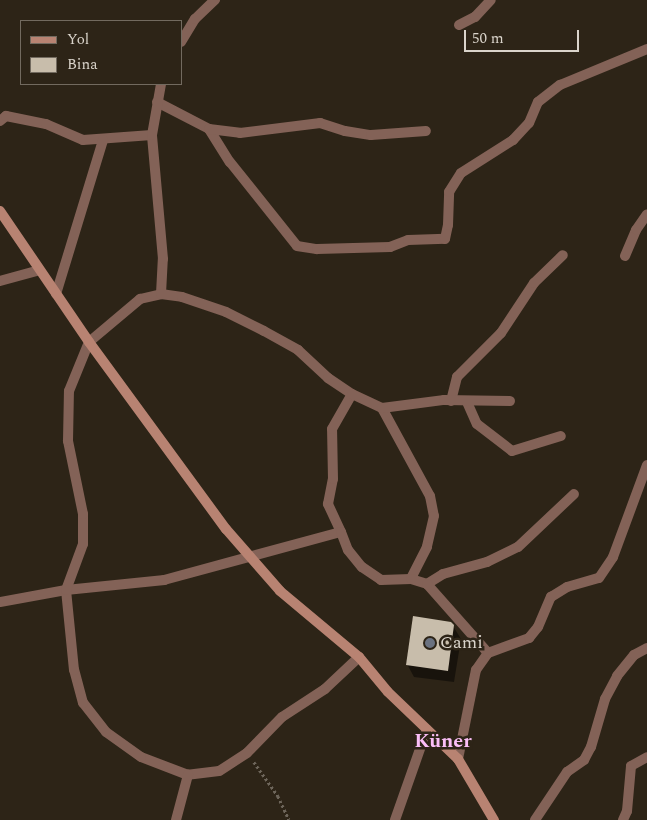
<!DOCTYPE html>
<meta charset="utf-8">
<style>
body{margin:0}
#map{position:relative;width:647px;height:820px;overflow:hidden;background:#2d2417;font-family:Spectral,serif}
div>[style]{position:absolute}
.shadow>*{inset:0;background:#0007}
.building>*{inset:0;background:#c8bdab}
.path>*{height:2.5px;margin-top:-1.25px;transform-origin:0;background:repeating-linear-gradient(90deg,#6e665b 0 2.5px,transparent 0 5px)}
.street>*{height:10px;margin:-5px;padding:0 5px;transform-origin:5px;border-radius:5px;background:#836257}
.secondary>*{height:10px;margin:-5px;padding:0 5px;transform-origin:5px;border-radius:5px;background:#b88372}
.dots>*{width:14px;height:14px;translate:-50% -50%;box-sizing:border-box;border:2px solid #2d2417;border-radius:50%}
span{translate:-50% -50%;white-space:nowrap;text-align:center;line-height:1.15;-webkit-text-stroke:5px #2d2417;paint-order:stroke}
.poi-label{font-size:18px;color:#dad4cb}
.left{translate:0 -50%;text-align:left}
.quarter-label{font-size:20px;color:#fabef7;font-weight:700}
.legend{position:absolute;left:20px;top:20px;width:162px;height:65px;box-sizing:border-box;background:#2d2417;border:1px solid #726a5f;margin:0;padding:6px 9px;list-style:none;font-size:15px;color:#dad4cb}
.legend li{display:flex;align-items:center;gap:10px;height:25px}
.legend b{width:25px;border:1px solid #726a5f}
.scale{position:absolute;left:464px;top:30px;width:115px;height:22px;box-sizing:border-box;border:2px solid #dad4cb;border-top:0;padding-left:6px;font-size:15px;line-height:18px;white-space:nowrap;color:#dad4cb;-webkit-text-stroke:4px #2d2417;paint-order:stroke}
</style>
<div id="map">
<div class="shadow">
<i style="clip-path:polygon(453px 626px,461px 639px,454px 682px,414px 677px,407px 664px)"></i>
</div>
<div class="building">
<i style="clip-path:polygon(413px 616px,451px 622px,454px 625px,448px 671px,406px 665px)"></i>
</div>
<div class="path">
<i style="left:254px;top:762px;width:42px;rotate:54.8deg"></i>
<i style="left:278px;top:796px;width:26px;rotate:65deg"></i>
</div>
<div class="street">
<i style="left:459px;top:25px;width:18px;rotate:-27deg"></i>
<i style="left:475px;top:17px;width:23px;rotate:-47deg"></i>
<i style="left:181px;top:42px;width:27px;rotate:-59deg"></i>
<i style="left:195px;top:19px;width:28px;rotate:-44deg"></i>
<i style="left:157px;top:102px;width:59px;rotate:27.4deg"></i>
<i style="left:209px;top:129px;width:39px;rotate:58deg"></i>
<i style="left:230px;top:162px;width:107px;rotate:51.4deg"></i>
<i style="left:297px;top:246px;width:20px;rotate:9deg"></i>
<i style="left:317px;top:249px;width:73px;rotate:-1.6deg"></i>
<i style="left:390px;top:247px;width:19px;rotate:-21deg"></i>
<i style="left:408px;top:240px;width:37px;rotate:-2deg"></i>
<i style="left:445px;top:239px;width:14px;rotate:-78deg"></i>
<i style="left:448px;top:225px;width:33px;rotate:-88deg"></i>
<i style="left:449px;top:192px;width:22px;rotate:-58deg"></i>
<i style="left:461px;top:173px;width:62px;rotate:-32.4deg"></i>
<i style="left:513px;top:140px;width:23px;rotate:-47deg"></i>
<i style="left:529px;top:123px;width:23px;rotate:-67deg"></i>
<i style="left:538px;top:102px;width:28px;rotate:-38deg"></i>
<i style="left:560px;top:85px;width:94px;rotate:-22.5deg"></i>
<i style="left:0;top:121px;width:8px;rotate:-40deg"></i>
<i style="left:6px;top:116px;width:41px;rotate:11.3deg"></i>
<i style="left:46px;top:124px;width:40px;rotate:23.4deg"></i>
<i style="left:83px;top:140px;width:69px;rotate:-4.1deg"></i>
<i style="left:209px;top:129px;width:31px;rotate:7deg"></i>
<i style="left:240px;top:133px;width:81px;rotate:-7.1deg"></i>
<i style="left:320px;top:123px;width:26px;rotate:18deg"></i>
<i style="left:345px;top:131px;width:26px;rotate:9deg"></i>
<i style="left:371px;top:135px;width:55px;rotate:-4.2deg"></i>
<i style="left:625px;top:256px;width:28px;rotate:-67deg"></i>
<i style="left:636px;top:230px;width:19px;rotate:-55deg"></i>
<i style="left:0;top:281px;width:41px;rotate:-15.4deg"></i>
<i style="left:56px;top:294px;width:161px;rotate:-73deg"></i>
<i style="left:161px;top:294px;width:35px;rotate:-87deg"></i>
<i style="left:163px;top:259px;width:124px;rotate:-95.1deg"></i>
<i style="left:152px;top:135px;width:52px;rotate:-80deg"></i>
<i style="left:451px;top:401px;width:25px;rotate:-76deg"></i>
<i style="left:457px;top:377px;width:62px;rotate:-45deg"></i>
<i style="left:501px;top:333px;width:60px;rotate:-56.6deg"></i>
<i style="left:534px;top:283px;width:40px;rotate:-44deg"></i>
<i style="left:467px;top:402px;width:24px;rotate:66deg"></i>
<i style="left:477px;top:424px;width:44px;rotate:37.6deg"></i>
<i style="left:512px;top:451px;width:51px;rotate:-17deg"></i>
<i style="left:382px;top:408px;width:100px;rotate:61.4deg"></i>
<i style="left:430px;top:496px;width:20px;rotate:79deg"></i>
<i style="left:434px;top:516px;width:32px;rotate:103deg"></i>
<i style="left:427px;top:547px;width:36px;rotate:117deg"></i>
<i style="left:341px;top:532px;width:31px;rotate:-115deg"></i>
<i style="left:328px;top:504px;width:25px;rotate:-79deg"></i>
<i style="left:333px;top:479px;width:50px;rotate:-91.1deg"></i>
<i style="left:332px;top:429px;width:40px;rotate:-60.3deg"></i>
<i style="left:427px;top:584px;width:19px;rotate:-32deg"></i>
<i style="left:443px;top:574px;width:46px;rotate:-15.3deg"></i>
<i style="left:487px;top:562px;width:34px;rotate:-26deg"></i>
<i style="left:518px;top:547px;width:77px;rotate:-43.4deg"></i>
<i style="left:0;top:602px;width:67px;rotate:-10.3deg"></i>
<i style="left:66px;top:590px;width:99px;rotate:-5.8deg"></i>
<i style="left:164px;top:580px;width:183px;rotate:-15.2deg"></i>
<i style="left:341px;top:532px;width:19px;rotate:69deg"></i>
<i style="left:348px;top:550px;width:22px;rotate:51deg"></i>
<i style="left:362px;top:567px;width:23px;rotate:34deg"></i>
<i style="left:381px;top:580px;width:30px;rotate:-2deg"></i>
<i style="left:411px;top:579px;width:17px;rotate:17deg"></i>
<i style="left:427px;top:584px;width:92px;rotate:48.5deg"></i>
<i style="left:359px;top:657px;width:47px;rotate:136.7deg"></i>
<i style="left:325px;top:689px;width:51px;rotate:146.9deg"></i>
<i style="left:282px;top:717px;width:50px;rotate:134.2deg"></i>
<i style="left:247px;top:753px;width:33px;rotate:147deg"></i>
<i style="left:219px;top:771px;width:31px;rotate:173deg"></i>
<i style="left:188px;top:775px;width:50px;rotate:-159deg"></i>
<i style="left:141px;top:757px;width:43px;rotate:-144.5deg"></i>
<i style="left:106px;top:732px;width:37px;rotate:-128deg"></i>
<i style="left:83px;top:703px;width:34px;rotate:-105deg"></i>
<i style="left:74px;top:670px;width:80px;rotate:-95.7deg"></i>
<i style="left:66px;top:590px;width:49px;rotate:-69.7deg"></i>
<i style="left:83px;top:544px;width:30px;rotate:-90deg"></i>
<i style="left:83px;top:514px;width:75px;rotate:-101.6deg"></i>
<i style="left:68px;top:441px;width:50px;rotate:-88.9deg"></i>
<i style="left:69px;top:391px;width:53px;rotate:-67.8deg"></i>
<i style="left:89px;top:342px;width:67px;rotate:-40.1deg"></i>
<i style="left:140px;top:299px;width:22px;rotate:-13deg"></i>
<i style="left:161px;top:294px;width:21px;rotate:8deg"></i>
<i style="left:182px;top:297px;width:46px;rotate:18.8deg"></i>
<i style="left:226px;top:312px;width:42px;rotate:26.6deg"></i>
<i style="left:264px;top:331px;width:39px;rotate:29deg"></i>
<i style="left:298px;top:350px;width:41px;rotate:43deg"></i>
<i style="left:328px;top:378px;width:29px;rotate:34deg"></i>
<i style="left:352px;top:394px;width:33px;rotate:25deg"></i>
<i style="left:382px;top:408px;width:63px;rotate:-7.4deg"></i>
<i style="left:444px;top:400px;width:66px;rotate:0.9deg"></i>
<i style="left:458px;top:759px;width:91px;rotate:-78.6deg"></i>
<i style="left:476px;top:670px;width:21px;rotate:-55deg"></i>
<i style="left:488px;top:653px;width:44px;rotate:-20.1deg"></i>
<i style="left:529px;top:638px;width:14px;rotate:-51deg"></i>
<i style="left:538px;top:627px;width:33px;rotate:-67deg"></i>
<i style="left:551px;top:597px;width:19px;rotate:-32deg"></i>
<i style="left:567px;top:587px;width:33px;rotate:-16deg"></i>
<i style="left:599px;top:578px;width:25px;rotate:-56deg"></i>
<i style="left:613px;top:557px;width:98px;rotate:-69.7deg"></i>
<i style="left:176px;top:820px;width:47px;rotate:-75.1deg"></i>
<i style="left:395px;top:820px;width:96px;rotate:-70.6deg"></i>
<i style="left:535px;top:820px;width:58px;rotate:-56.3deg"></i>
<i style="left:567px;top:772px;width:21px;rotate:-35deg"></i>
<i style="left:584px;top:760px;width:15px;rotate:-62deg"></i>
<i style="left:591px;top:747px;width:50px;rotate:-73.7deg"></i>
<i style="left:605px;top:699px;width:26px;rotate:-62deg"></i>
<i style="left:617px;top:676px;width:27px;rotate:-51deg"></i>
<i style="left:634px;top:655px;width:15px;rotate:-28deg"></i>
<i style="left:623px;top:820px;width:10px;rotate:-66deg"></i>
<i style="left:627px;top:811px;width:45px;rotate:-84.9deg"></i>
<i style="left:631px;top:766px;width:18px;rotate:-29deg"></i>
</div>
<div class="secondary">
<i style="left:0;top:211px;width:158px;rotate:55.8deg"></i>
<i style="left:89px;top:342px;width:232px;rotate:53.8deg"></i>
<i style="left:226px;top:529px;width:82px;rotate:48.9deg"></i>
<i style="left:280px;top:591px;width:103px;rotate:39.9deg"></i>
<i style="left:359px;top:657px;width:45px;rotate:50.4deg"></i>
<i style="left:388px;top:692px;width:97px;rotate:43.7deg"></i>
<i style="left:458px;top:759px;width:71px;rotate:59.5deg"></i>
</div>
<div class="dots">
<i style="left:430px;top:643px;background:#6b7280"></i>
</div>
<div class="poi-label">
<span class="left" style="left:440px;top:643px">Cami</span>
</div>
<div class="quarter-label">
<span style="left:443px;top:741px">Küner</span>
</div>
<ul class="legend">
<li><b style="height:6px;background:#b88372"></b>Yol</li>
<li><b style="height:14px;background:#c8bdab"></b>Bina</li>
</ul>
<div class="scale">50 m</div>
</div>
